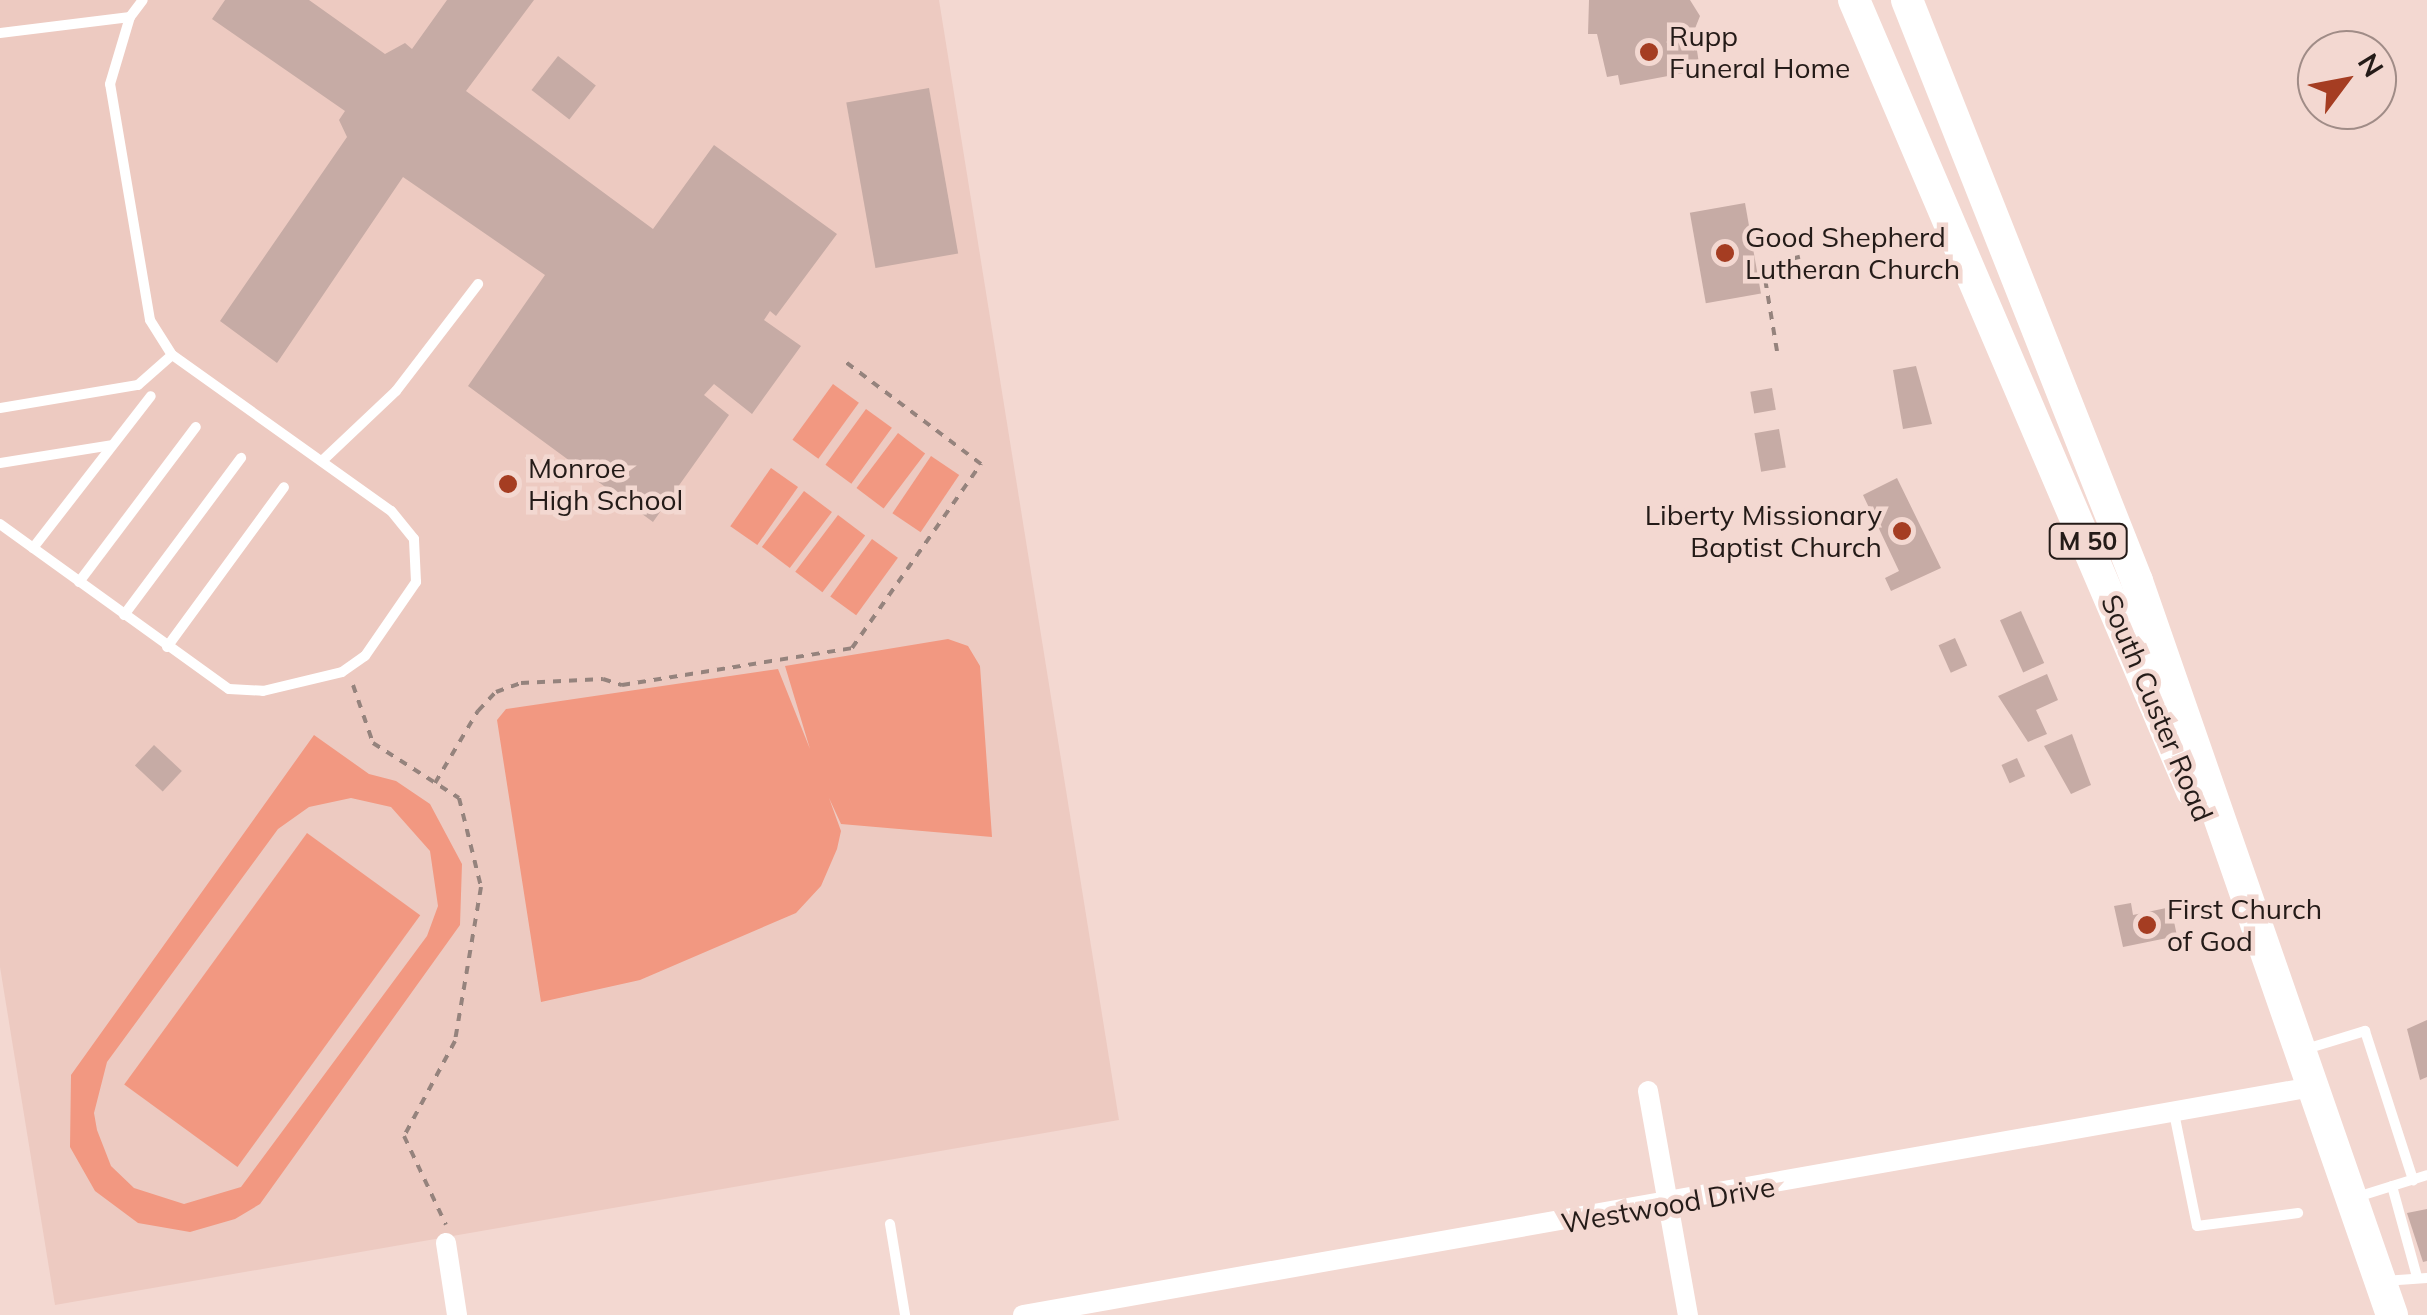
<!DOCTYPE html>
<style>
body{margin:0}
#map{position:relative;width:2427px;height:1315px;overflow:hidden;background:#f3d8d1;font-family:Mulish,sans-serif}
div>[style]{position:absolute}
.built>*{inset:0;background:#edcac1}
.green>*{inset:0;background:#f29881;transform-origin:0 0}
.building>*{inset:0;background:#c6aba5;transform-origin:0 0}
.path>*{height:4px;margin-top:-2px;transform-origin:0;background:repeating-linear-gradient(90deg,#95837d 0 8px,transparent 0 16px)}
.service>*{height:10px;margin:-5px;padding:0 5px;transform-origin:5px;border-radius:5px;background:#fff}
.minor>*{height:20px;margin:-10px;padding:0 10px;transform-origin:10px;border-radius:10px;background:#fff}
.primary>*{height:32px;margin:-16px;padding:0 16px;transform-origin:16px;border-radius:16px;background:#fff}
.dots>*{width:28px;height:28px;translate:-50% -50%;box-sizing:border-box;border:5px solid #f3d8d1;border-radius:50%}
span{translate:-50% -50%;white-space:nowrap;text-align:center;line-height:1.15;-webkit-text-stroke:9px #f3d8d1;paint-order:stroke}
.shield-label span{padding:2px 8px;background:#f3d8d1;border:2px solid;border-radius:8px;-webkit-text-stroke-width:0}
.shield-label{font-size:25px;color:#241b18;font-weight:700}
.poi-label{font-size:28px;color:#241b18}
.left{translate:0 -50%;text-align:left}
.right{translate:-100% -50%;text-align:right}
.street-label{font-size:28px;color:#241b18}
.north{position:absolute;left:2297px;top:30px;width:100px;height:100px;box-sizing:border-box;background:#f3d8d1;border:2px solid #a08c87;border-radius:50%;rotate:58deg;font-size:28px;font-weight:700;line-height:40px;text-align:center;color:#241b18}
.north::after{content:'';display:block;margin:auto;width:35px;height:45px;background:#a53d22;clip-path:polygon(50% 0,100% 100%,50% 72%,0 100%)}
</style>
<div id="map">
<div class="built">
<i style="clip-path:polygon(0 0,939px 0,1119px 1120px,55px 1305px,0 967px)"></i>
</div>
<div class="green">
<i style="left:833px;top:384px;width:32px;height:69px;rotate:36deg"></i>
<i style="left:866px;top:409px;width:32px;height:69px;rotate:36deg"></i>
<i style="left:898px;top:433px;width:34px;height:69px;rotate:37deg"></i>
<i style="left:931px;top:456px;width:34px;height:69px;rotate:34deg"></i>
<i style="left:771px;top:468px;width:33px;height:71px;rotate:35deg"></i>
<i style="left:804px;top:491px;width:35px;height:70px;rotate:37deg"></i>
<i style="left:838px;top:515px;width:34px;height:71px;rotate:37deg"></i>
<i style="left:872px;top:539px;width:32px;height:71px;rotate:36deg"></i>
<i style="clip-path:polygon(948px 639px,968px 646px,980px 666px,992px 837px,841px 824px,829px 798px,841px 831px,837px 849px,821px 886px,796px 913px,640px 980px,541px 1002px,497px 720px,506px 709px,778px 669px,810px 749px,785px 666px)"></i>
<i style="clip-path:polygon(evenodd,314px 735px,369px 774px,396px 781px,430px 804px,462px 864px,460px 925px,260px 1204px,235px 1219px,190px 1232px,138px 1223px,95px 1191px,70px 1147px,71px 1075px,314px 735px,351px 798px,391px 807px,430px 851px,438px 906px,427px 936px,241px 1187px,184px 1204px,134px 1188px,111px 1166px,97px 1130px,94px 1113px,107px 1062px,278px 829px,309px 807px,351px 798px)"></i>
<i style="left:307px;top:833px;width:140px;height:311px;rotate:36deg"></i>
</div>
<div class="building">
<i style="clip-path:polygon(225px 0,309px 0,385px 54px,405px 43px,412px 49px,447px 0,534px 0,466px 91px,653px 229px,714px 145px,837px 234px,776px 316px,770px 311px,764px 320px,801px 346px,752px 414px,714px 384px,704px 395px,729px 415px,653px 522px,468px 386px,545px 275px,403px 177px,277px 363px,220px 321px,347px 137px,339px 120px,345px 111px,212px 19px)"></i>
<i style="clip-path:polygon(1589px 0,1690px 0,1700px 16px,1694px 31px,1700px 70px,1620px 85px,1618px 75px,1607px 77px,1597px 34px,1588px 34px)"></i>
<i style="left:558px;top:56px;width:48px;height:43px;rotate:38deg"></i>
<i style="left:929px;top:88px;width:168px;height:84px;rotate:80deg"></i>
<i style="left:1745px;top:203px;width:92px;height:56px;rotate:80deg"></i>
<i style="clip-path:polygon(1916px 366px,1932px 424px,1903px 429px,1893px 370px)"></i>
<i style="left:1772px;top:388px;width:22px;height:22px;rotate:80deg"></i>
<i style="left:1779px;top:429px;width:39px;height:25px;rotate:80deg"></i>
<i style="clip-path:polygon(1897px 478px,1941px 568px,1891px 591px,1885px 578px,1899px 571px,1863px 495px)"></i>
<i style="left:2021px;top:611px;width:57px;height:23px;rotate:66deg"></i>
<i style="left:1955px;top:638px;width:30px;height:18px;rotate:66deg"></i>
<i style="clip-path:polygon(2047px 674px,2058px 700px,2036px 710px,2047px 734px,2028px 742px,1998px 696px)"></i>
<i style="clip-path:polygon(2072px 734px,2091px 785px,2071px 794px,2044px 746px)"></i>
<i style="left:154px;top:745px;width:38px;height:28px;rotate:43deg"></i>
<i style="left:2017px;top:758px;width:20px;height:17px;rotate:66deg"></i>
<i style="clip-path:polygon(2131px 903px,2133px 915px,2171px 907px,2177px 936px,2123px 947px,2114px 906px)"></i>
<i style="clip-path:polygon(2427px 1020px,2427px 1077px,2420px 1080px,2407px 1029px)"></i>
<i style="clip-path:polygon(2427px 1209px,2427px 1261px,2423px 1262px,2407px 1213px)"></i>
</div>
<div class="path">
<i style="left:1777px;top:351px;width:86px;rotate:-99.4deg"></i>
<i style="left:1763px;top:266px;width:38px;rotate:-14deg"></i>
<i style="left:353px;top:685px;width:61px;rotate:71deg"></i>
<i style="left:373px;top:743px;width:102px;rotate:32.6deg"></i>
<i style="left:459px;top:798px;width:92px;rotate:76.1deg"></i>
<i style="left:481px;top:887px;width:156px;rotate:99.6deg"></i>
<i style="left:455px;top:1041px;width:108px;rotate:118.2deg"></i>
<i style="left:404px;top:1136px;width:98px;rotate:64.7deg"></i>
<i style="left:435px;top:783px;width:84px;rotate:-59.2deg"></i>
<i style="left:478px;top:711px;width:26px;rotate:-47deg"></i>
<i style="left:496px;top:692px;width:27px;rotate:-20deg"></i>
<i style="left:521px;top:683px;width:82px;rotate:-2.8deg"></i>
<i style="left:603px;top:679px;width:20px;rotate:18deg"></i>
<i style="left:622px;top:685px;width:233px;rotate:-9.1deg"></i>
<i style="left:852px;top:648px;width:225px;rotate:-55deg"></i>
<i style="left:981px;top:464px;width:173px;rotate:-143deg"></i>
</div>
<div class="service">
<i style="left:0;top:33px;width:131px;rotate:-7deg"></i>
<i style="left:130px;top:17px;width:21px;rotate:-53deg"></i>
<i style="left:0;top:408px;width:140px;rotate:-9.5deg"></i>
<i style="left:138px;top:385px;width:45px;rotate:-41.4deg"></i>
<i style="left:172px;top:355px;width:41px;rotate:-122.2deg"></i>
<i style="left:150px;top:320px;width:239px;rotate:-99.6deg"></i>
<i style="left:110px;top:84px;width:70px;rotate:-73.4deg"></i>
<i style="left:322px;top:461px;width:102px;rotate:-43.4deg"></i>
<i style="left:396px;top:391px;width:135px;rotate:-52.5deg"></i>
<i style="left:0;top:463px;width:113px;rotate:-9.1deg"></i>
<i style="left:0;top:524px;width:282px;rotate:35.8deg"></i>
<i style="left:229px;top:689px;width:34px;rotate:3deg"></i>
<i style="left:263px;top:691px;width:81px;rotate:-13.5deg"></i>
<i style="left:342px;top:672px;width:28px;rotate:-35deg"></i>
<i style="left:365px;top:656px;width:90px;rotate:-55.4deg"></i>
<i style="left:416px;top:582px;width:43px;rotate:-92.7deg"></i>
<i style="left:414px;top:539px;width:36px;rotate:-129deg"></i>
<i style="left:391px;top:511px;width:269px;rotate:-144.5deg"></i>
<i style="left:33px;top:548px;width:192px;rotate:-52.2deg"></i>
<i style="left:79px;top:582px;width:194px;rotate:-53deg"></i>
<i style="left:124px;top:615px;width:196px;rotate:-53.3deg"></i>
<i style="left:167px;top:647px;width:198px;rotate:-53.8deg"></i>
<i style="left:2306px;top:1049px;width:62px;rotate:-17deg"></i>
<i style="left:2365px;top:1031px;width:157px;rotate:72.1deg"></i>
<i style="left:2174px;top:1113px;width:115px;rotate:78.5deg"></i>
<i style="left:2197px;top:1226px;width:102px;rotate:-7.3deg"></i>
<i style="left:2392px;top:1186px;width:94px;rotate:74.6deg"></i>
<i style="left:2357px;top:1197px;width:73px;rotate:-17.4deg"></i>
<i style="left:890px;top:1224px;width:92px;rotate:80.6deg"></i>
<i style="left:2384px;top:1281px;width:43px;rotate:-4deg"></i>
</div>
<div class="minor">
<i style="left:1648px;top:1091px;width:228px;rotate:79.9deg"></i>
<i style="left:446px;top:1243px;width:73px;rotate:81.3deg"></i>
<i style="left:1023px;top:1315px;width:1309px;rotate:-10.03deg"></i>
</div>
<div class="primary">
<i style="left:1854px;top:0;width:860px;rotate:66.86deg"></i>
<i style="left:1907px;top:0;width:625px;rotate:68.4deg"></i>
<i style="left:2137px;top:581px;width:777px;rotate:70.84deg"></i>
</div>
<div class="dots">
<i style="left:1649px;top:52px;background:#a53d22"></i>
<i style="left:1725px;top:253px;background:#a53d22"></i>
<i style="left:508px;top:484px;background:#a53d22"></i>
<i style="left:1902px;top:531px;background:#a53d22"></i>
<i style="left:2147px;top:925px;background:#a53d22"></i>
</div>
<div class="shield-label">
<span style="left:2088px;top:541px">M 50</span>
</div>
<div class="poi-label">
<span class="left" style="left:1669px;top:52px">Rupp<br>Funeral Home</span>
<span class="left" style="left:1745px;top:253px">Good Shepherd<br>Lutheran Church</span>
<span class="left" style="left:528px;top:484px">Monroe<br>High School</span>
<span class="right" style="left:1882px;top:531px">Liberty Missionary<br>Baptist Church</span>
<span class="left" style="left:2167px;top:925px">First Church<br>of God</span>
</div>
<div class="street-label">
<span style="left:2157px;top:708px;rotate:67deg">South Custer Road</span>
<span style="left:1668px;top:1205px;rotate:-10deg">Westwood Drive</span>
</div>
<div class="north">N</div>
</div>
